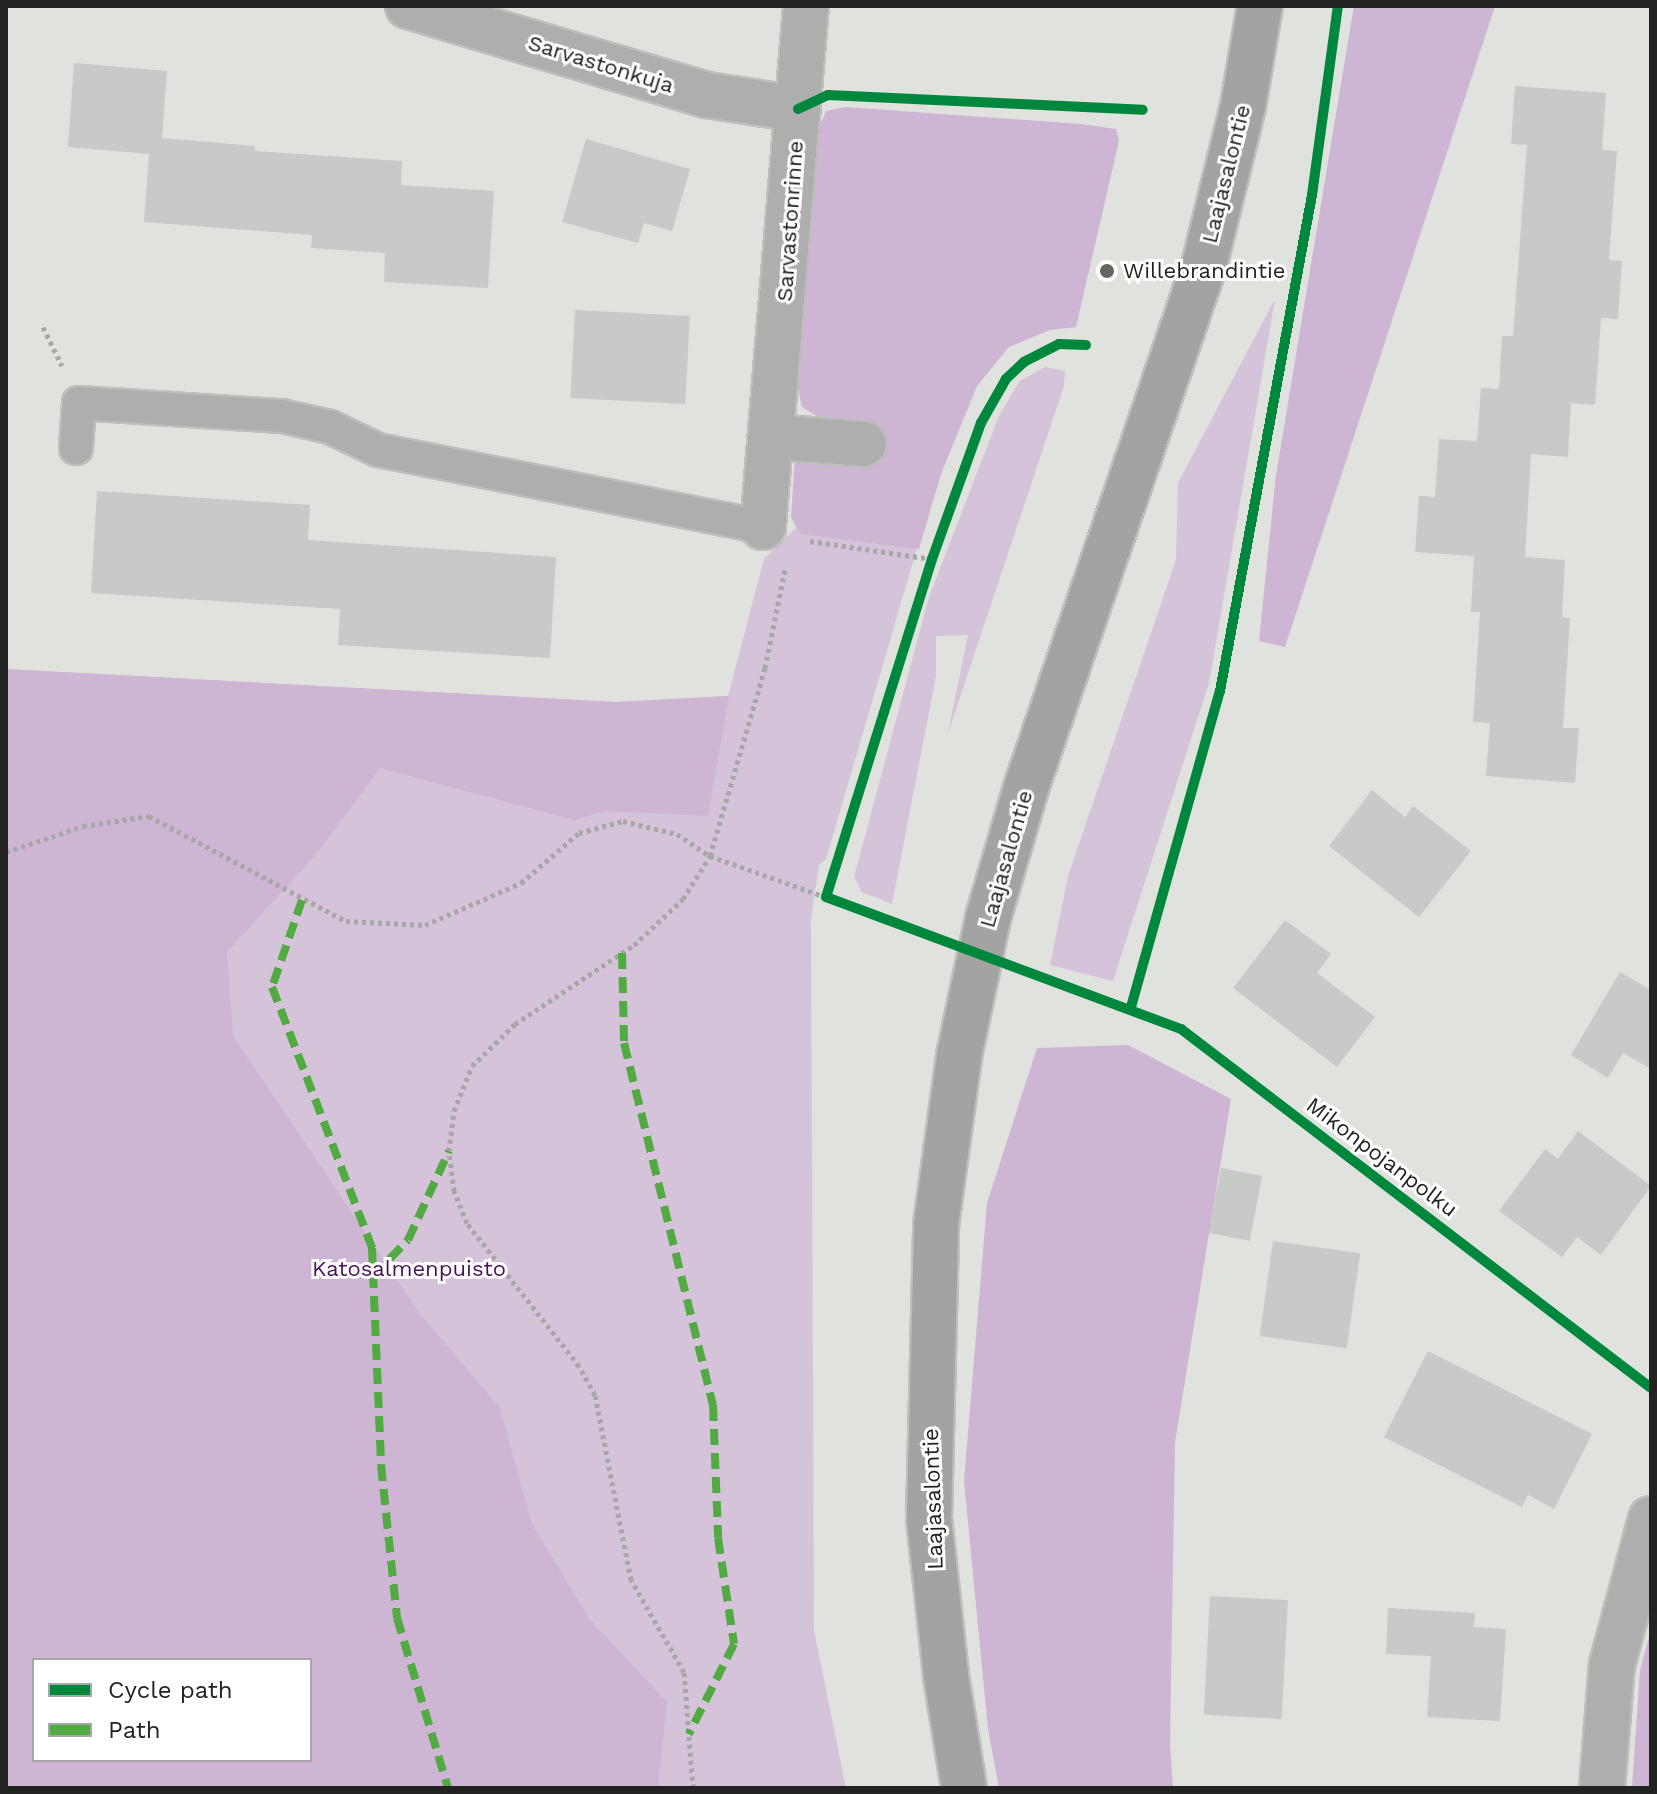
<!DOCTYPE html>
<style>
body{margin:0}
#map{position:relative;width:1657px;height:1794px;overflow:hidden;background:#dfe2dd;font-family:"Work Sans",sans-serif}
div>[style]{position:absolute}
.green>*{inset:0;background:#d5c3d9}
.forest>*{inset:0;background:#cdb5d3}
.building>*{inset:0;background:#c7cac6;transform-origin:0 0}
.path>*{height:5px;margin-top:-2.5px;transform-origin:0;background:repeating-linear-gradient(90deg,#a7a8a6 0 4px,transparent 0 8px)}
.roads{filter:drop-shadow(2px 0 #bdbfbc) drop-shadow(-2px 0 #bdbfbc) drop-shadow(0 2px #bdbfbc) drop-shadow(0 -2px #bdbfbc)}
.service>*{height:32px;margin:-16px;padding:0 16px;transform-origin:16px;border-radius:16px;background:#adaead}
.minor>*{height:44px;margin:-22px;padding:0 22px;transform-origin:22px;border-radius:22px;background:#adaead}
.secondary>*{height:44px;margin:-22px;padding:0 22px;transform-origin:22px;border-radius:22px;background:#a3a4a2}
.quiet>*{height:8px;margin-top:-4px;transform-origin:0;background:repeating-linear-gradient(90deg,#52aa43 0 16px,transparent 0 24px)}
.cycleway>*{height:10px;margin:-5px;padding:0 5px;transform-origin:5px;border-radius:5px;background:#00873e}
.dots>*{width:22px;height:22px;translate:-50% -50%;box-sizing:border-box;border:4px solid #fff;border-radius:50%}
span{translate:-50% -50%;white-space:nowrap;text-align:center;line-height:1.15;-webkit-text-stroke:6px #fff;paint-order:stroke}
.street-label{font-size:22px;color:#212320}
.poi-label{font-size:22px;color:#212320}
.left{translate:0 -50%;text-align:left}
.park-label{font-size:22px;color:#4a1258}
.frame{position:absolute;inset:0;border:8px solid #212320;pointer-events:none}
.legend{position:absolute;left:32px;top:1658px;width:280px;height:104px;box-sizing:border-box;background:#fff;border:2px solid #a6a7a6;margin:0;padding:10px 14px;list-style:none;font-size:24px;color:#212320}
.legend li{display:flex;align-items:center;gap:16px;height:40px}
.legend b{width:40px;border:2px solid #a6a7a6}
</style>
<div id="map">
<div class="green">
<i style="clip-path:polygon(1275px 299px,1209px 683px,1113px 981px,1050px 965px,1068px 876px,1176px 560px,1178px 483px)"></i>
<i style="clip-path:polygon(1045px 367px,1065px 371px,1064px 386px,948px 733px,968px 635px,936px 636px,936px 676px,892px 904px,862px 892px,854px 877px,929px 597px,999px 416px,1020px 381px)"></i>
<i style="clip-path:polygon(evenodd,811px 513px,920px 538px,826px 859px,819px 865px,811px 919px,814px 1630px,846px 1788px,6px 1788px,6px 669px,616px 702px,728px 696px,764px 559px,811px 513px,34px 1660px,310px 1660px,310px 1760px,34px 1760px,34px 1660px)"></i>
</div>
<div class="forest">
<i style="clip-path:polygon(1354px 6px,1495px 6px,1285px 647px,1259px 641px,1276px 475px)"></i>
<i style="clip-path:polygon(845px 107px,1081px 124px,1116px 129px,1119px 141px,1076px 327px,1050px 330px,1009px 347px,977px 386px,941px 474px,919px 549px,800px 534px,791px 517px,795px 458px,821px 419px,802px 407px,796px 381px,814px 139px,826px 111px)"></i>
<i style="clip-path:polygon(evenodd,6px 669px,616px 702px,729px 696px,708px 816px,605px 811px,575px 820px,380px 768px,317px 853px,227px 952px,233px 1036px,420px 1314px,500px 1408px,532px 1524px,590px 1620px,667px 1702px,658px 1788px,6px 1788px,6px 669px,34px 1660px,310px 1660px,310px 1760px,34px 1760px,34px 1660px)"></i>
<i style="clip-path:polygon(1128px 1045px,1231px 1099px,1175px 1442px,1170px 1744px,1173px 1788px,999px 1788px,988px 1729px,964px 1481px,987px 1203px,1037px 1048px)"></i>
<i style="clip-path:polygon(1651px 1630px,1651px 1788px,1632px 1788px,1640px 1670px)"></i>
</div>
<div class="building">
<i style="clip-path:polygon(74px 63px,167px 71px,162px 138px,255px 146px,255px 151px,402px 161px,401px 185px,494px 191px,488px 288px,384px 282px,385px 253px,311px 248px,312px 235px,144px 222px,149px 154px,68px 147px)"></i>
<i style="clip-path:polygon(1515px 86px,1606px 93px,1602px 150px,1617px 151px,1609px 260px,1622px 261px,1618px 319px,1601px 318px,1595px 405px,1571px 403px,1568px 457px,1531px 454px,1525px 557px,1565px 560px,1562px 617px,1570px 618px,1563px 728px,1579px 728px,1575px 783px,1486px 776px,1490px 723px,1473px 722px,1480px 612px,1471px 612px,1474px 556px,1415px 552px,1419px 496px,1435px 497px,1439px 439px,1477px 441px,1481px 388px,1499px 389px,1502px 336px,1513px 336px,1527px 145px,1511px 144px)"></i>
<i style="clip-path:polygon(586px 139px,690px 169px,672px 231px,644px 223px,638px 243px,562px 222px)"></i>
<i style="left:575px;top:310px;width:115px;height:88px;rotate:3deg"></i>
<i style="clip-path:polygon(97px 491px,310px 505px,308px 540px,556px 557px,550px 658px,338px 645px,340px 609px,91px 593px)"></i>
<i style="clip-path:polygon(1372px 790px,1405px 817px,1413px 806px,1471px 851px,1419px 917px,1329px 846px)"></i>
<i style="clip-path:polygon(1285px 920px,1331px 954px,1317px 973px,1375px 1017px,1337px 1067px,1233px 988px)"></i>
<i style="clip-path:polygon(1620px 972px,1651px 990px,1651px 1069px,1623px 1053px,1608px 1078px,1571px 1055px)"></i>
<i style="clip-path:polygon(1578px 1131px,1651px 1186px,1601px 1255px,1577px 1237px,1562px 1257px,1499px 1211px,1545px 1149px,1558px 1159px)"></i>
<i style="left:1221px;top:1168px;width:42px;height:66px;rotate:11deg"></i>
<i style="left:1273px;top:1241px;width:88px;height:96px;rotate:8deg"></i>
<i style="clip-path:polygon(1428px 1351px,1592px 1434px,1554px 1509px,1528px 1495px,1522px 1507px,1384px 1437px)"></i>
<i style="left:1210px;top:1596px;width:78px;height:119px;rotate:3deg"></i>
<i style="clip-path:polygon(1388px 1608px,1475px 1613px,1474px 1627px,1506px 1629px,1500px 1721px,1427px 1717px,1431px 1656px,1386px 1654px)"></i>
</div>
<div class="path">
<i style="left:43px;top:327px;width:43px;rotate:64deg"></i>
<i style="left:810px;top:541px;width:123px;rotate:8.4deg"></i>
<i style="left:6px;top:852px;width:81px;rotate:-18.7deg"></i>
<i style="left:83px;top:826px;width:67px;rotate:-8.6deg"></i>
<i style="left:149px;top:816px;width:223px;rotate:28.1deg"></i>
<i style="left:346px;top:921px;width:79px;rotate:2.9deg"></i>
<i style="left:425px;top:925px;width:105px;rotate:-23.6deg"></i>
<i style="left:521px;top:883px;width:77px;rotate:-40.8deg"></i>
<i style="left:579px;top:833px;width:46px;rotate:-15.3deg"></i>
<i style="left:623px;top:821px;width:56px;rotate:13.5deg"></i>
<i style="left:677px;top:834px;width:40px;rotate:34deg"></i>
<i style="left:710px;top:856px;width:123px;rotate:19.5deg"></i>
<i style="left:693px;top:1788px;width:116px;rotate:-94.4deg"></i>
<i style="left:684px;top:1672px;width:106px;rotate:-119.9deg"></i>
<i style="left:631px;top:1580px;width:188px;rotate:-101deg"></i>
<i style="left:595px;top:1395px;width:33px;rotate:-119deg"></i>
<i style="left:579px;top:1366px;width:182px;rotate:-128.1deg"></i>
<i style="left:467px;top:1223px;width:35px;rotate:-112deg"></i>
<i style="left:454px;top:1191px;width:40px;rotate:-97.1deg"></i>
<i style="left:449px;top:1151px;width:40px;rotate:-82.9deg"></i>
<i style="left:454px;top:1111px;width:48px;rotate:-68.2deg"></i>
<i style="left:472px;top:1066px;width:60px;rotate:-44.3deg"></i>
<i style="left:515px;top:1024px;width:143px;rotate:-33.6deg"></i>
<i style="left:634px;top:945px;width:67px;rotate:-43.2deg"></i>
<i style="left:683px;top:899px;width:51px;rotate:-57.9deg"></i>
<i style="left:710px;top:856px;width:196px;rotate:-73.7deg"></i>
<i style="left:765px;top:668px;width:100px;rotate:-78.5deg"></i>
</div>
<div class="roads">
<div class="service">
<i style="left:76px;top:448px;width:45px;rotate:-86.2deg"></i>
<i style="left:79px;top:403px;width:203px;rotate:3.7deg"></i>
<i style="left:282px;top:416px;width:49px;rotate:12.9deg"></i>
<i style="left:330px;top:427px;width:53px;rotate:25.6deg"></i>
<i style="left:378px;top:450px;width:393px;rotate:11.3deg"></i>
</div>
<div class="minor">
<i style="left:408px;top:6px;width:312px;rotate:16.6deg"></i>
<i style="left:707px;top:95px;width:92px;rotate:8.7deg"></i>
<i style="left:774px;top:437px;width:90px;rotate:4.4deg"></i>
<i style="left:763px;top:527px;width:523px;rotate:-85.28deg"></i>
<i style="left:1602px;top:1788px;width:123px;rotate:-85.4deg"></i>
<i style="left:1612px;top:1665px;width:151px;rotate:-75deg"></i>
</div>
<div class="secondary">
<i style="left:964px;top:1788px;width:114px;rotate:-99.1deg"></i>
<i style="left:946px;top:1675px;width:157px;rotate:-96.2deg"></i>
<i style="left:929px;top:1519px;width:294px;rotate:-88.6deg"></i>
<i style="left:936px;top:1225px;width:171px;rotate:-82.2deg"></i>
<i style="left:959px;top:1056px;width:141px;rotate:-78.1deg"></i>
<i style="left:988px;top:918px;width:135px;rotate:-73.7deg"></i>
<i style="left:1026px;top:788px;width:552px;rotate:-71.17deg"></i>
<i style="left:1204px;top:266px;width:165px;rotate:-76.3deg"></i>
<i style="left:1243px;top:106px;width:101px;rotate:-80.4deg"></i>
</div>
</div>
<div class="quiet">
<i style="left:302px;top:900px;width:92px;rotate:109deg"></i>
<i style="left:272px;top:987px;width:280px;rotate:69deg"></i>
<i style="left:372px;top:1248px;width:217px;rotate:87.6deg"></i>
<i style="left:381px;top:1465px;width:154px;rotate:84deg"></i>
<i style="left:397px;top:1618px;width:177px;rotate:73.3deg"></i>
<i style="left:622px;top:953px;width:90px;rotate:88.7deg"></i>
<i style="left:624px;top:1043px;width:373px;rotate:76.2deg"></i>
<i style="left:713px;top:1405px;width:133px;rotate:87.8deg"></i>
<i style="left:718px;top:1538px;width:107px;rotate:81.4deg"></i>
<i style="left:734px;top:1644px;width:101px;rotate:116.6deg"></i>
<i style="left:373px;top:1276px;width:50px;rotate:-45.8deg"></i>
<i style="left:408px;top:1240px;width:98px;rotate:-65.3deg"></i>
</div>
<div class="cycleway">
<i style="left:798px;top:109px;width:33px;rotate:-25deg"></i>
<i style="left:828px;top:95px;width:315px;rotate:2.7deg"></i>
<i style="left:1086px;top:345px;width:27px;rotate:-178deg"></i>
<i style="left:1059px;top:344px;width:39px;rotate:153deg"></i>
<i style="left:1024px;top:362px;width:25px;rotate:137deg"></i>
<i style="left:1006px;top:379px;width:51px;rotate:119.6deg"></i>
<i style="left:981px;top:423px;width:145px;rotate:109.8deg"></i>
<i style="left:932px;top:559px;width:354px;rotate:107.4deg"></i>
<i style="left:826px;top:897px;width:379px;rotate:20.4deg"></i>
<i style="left:1181px;top:1029px;width:591px;rotate:37.37deg"></i>
<i style="left:1131px;top:1007px;width:328px;rotate:-74.3deg"></i>
<i style="left:1220px;top:691px;width:504px;rotate:-79.49deg"></i>
<i style="left:1312px;top:195px;width:191px;rotate:-82.2deg"></i>
</div>
<div class="dots">
<i style="left:1107px;top:271px;background:#646662"></i>
</div>
<div class="street-label">
<span style="left:601px;top:64px;rotate:17deg">Sarvastonkuja</span>
<span style="left:1226px;top:174px;rotate:-76deg">Laajasalontie</span>
<span style="left:790px;top:221px;rotate:-86deg">Sarvastonrinne</span>
<span style="left:1006px;top:859px;rotate:-74deg">Laajasalontie</span>
<span style="left:1382px;top:1157px;rotate:37deg">Mikonpojanpolku</span>
<span style="left:933px;top:1499px;rotate:-92deg">Laajasalontie</span>
</div>
<div class="poi-label">
<span class="left" style="left:1123px;top:271px">Willebrandintie</span>
</div>
<div class="park-label">
<span style="left:409px;top:1269px">Katosalmenpuisto</span>
</div>
<div class="frame"></div>
<ul class="legend">
<li><b style="height:10px;background:#00873e"></b>Cycle path</li>
<li><b style="height:10px;background:#52aa43"></b>Path</li>
</ul>
</div>
